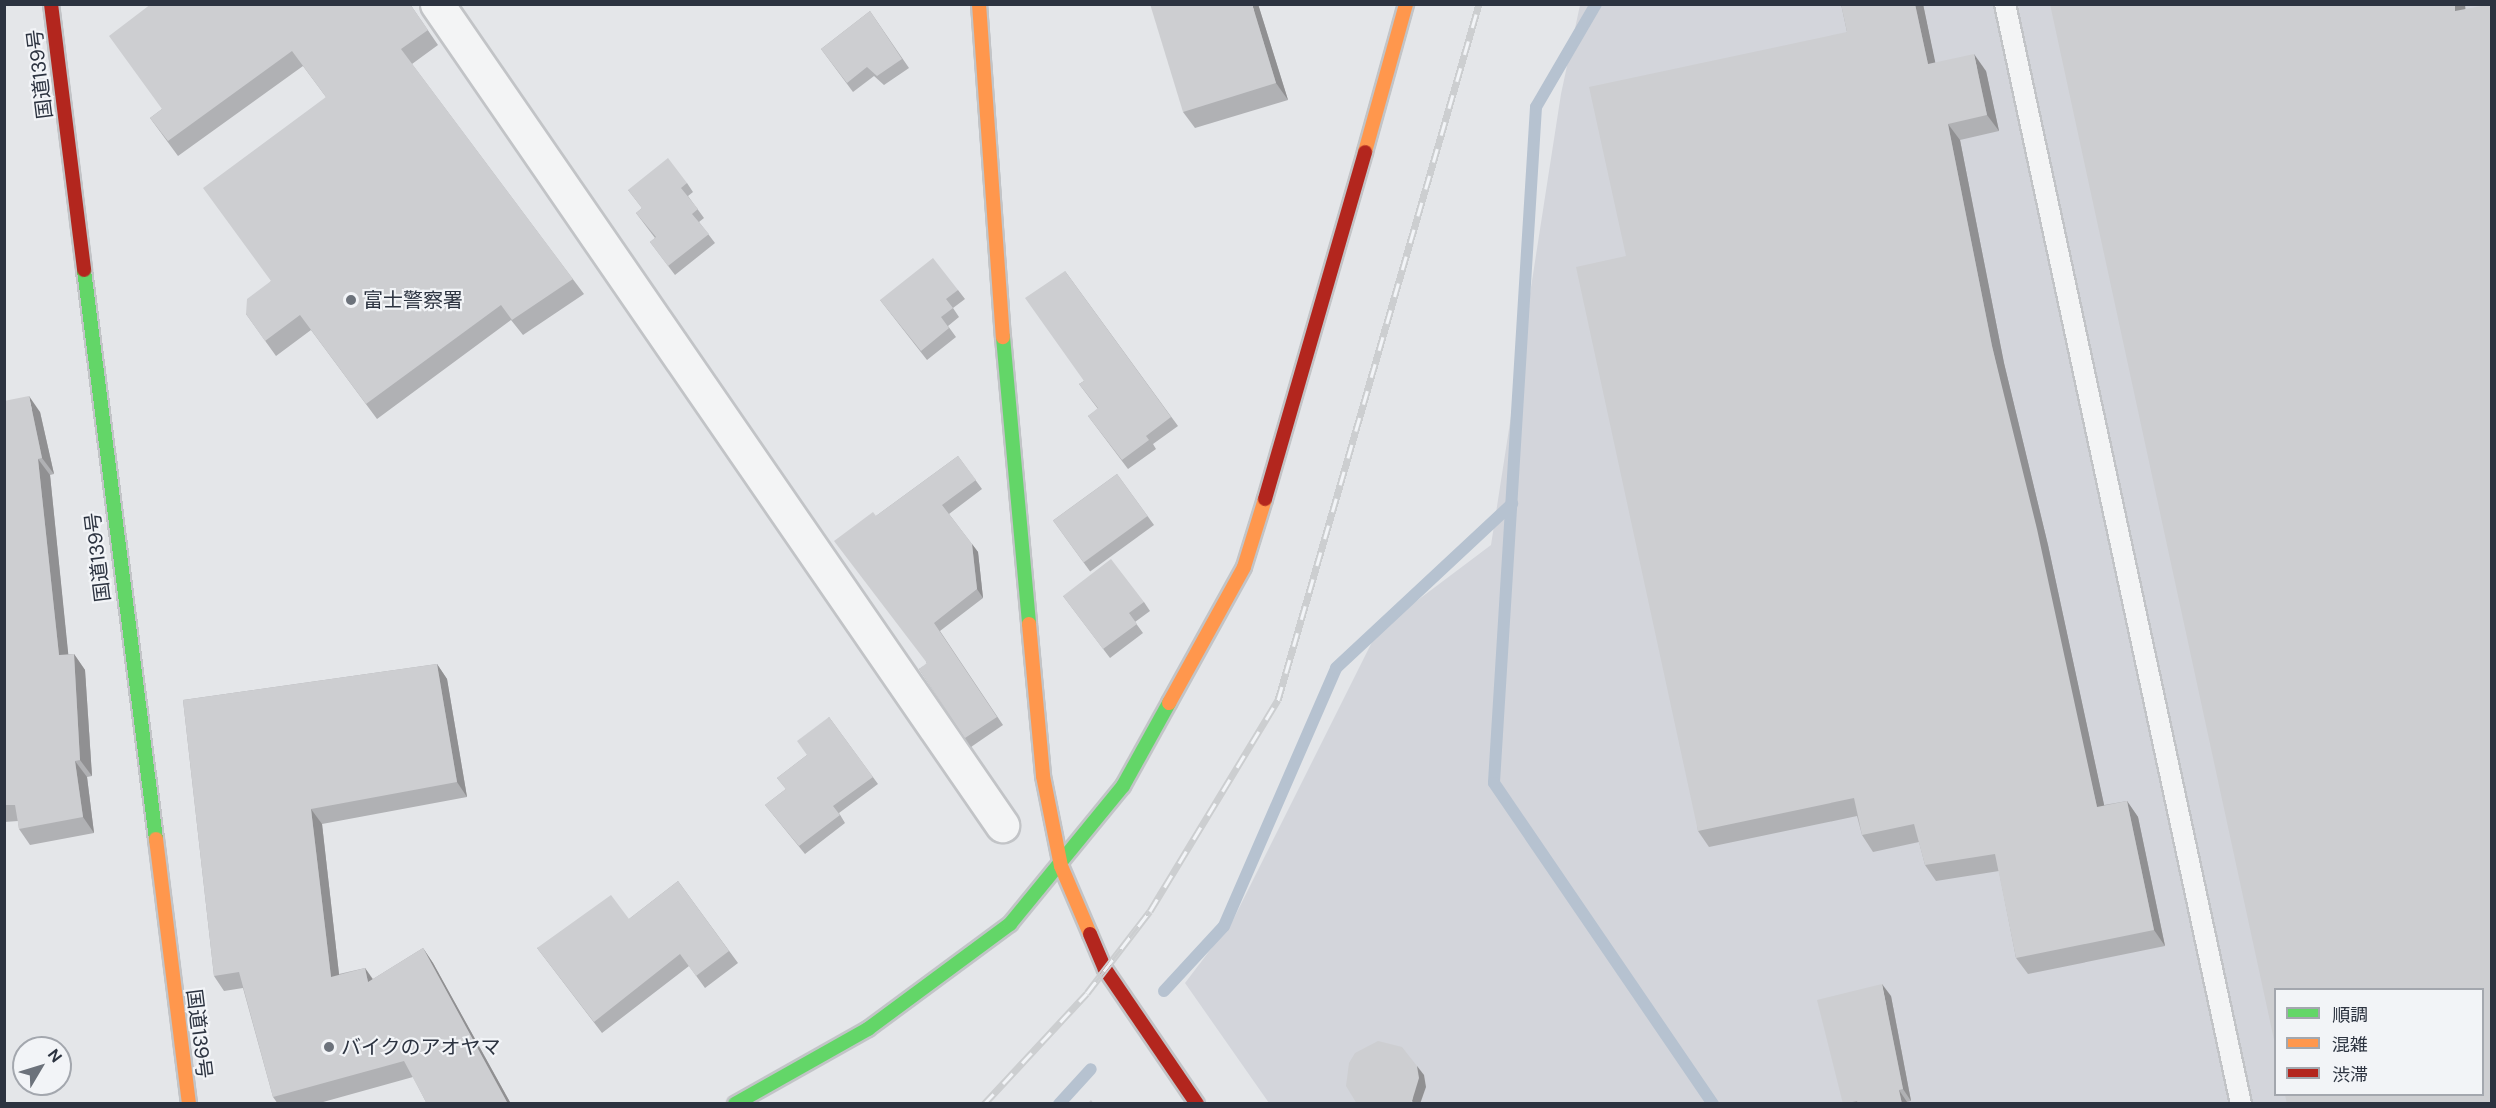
<!DOCTYPE html>
<meta charset="utf-8">
<style>
body{margin:0}
#map{position:relative;width:2496px;height:1108px;overflow:hidden;background:#e4e6e9;font-family:"DM Sans","Noto Sans JP",sans-serif}
div>[style]{position:absolute}
.built>*{inset:0;background:#d3d5db}
.stream>*{height:12px;margin:-6px;padding:0 6px;transform-origin:6px;border-radius:6px;background:#b6c2d0}
.roads{filter:drop-shadow(2px 0 #c2c4c7) drop-shadow(-2px 0 #c2c4c7) drop-shadow(0 2px #c2c4c7) drop-shadow(0 -2px #c2c4c7)}
.lane>*{height:20px;margin:-10px;padding:0 10px;transform-origin:10px;border-radius:10px;background:#f3f4f5}
.street>*{height:33px;margin:-16.5px;padding:0 16.5px;transform-origin:16.5px;border-radius:16.5px;background:#f3f4f5}
.fast>*{height:14px;margin:-7px;padding:0 7px;transform-origin:7px;border-radius:7px;background:#63d668}
.slow>*{height:14px;margin:-7px;padding:0 7px;transform-origin:7px;border-radius:7px;background:#ff974d}
.jam>*{height:14px;margin:-7px;padding:0 7px;transform-origin:7px;border-radius:7px;background:#b3261e}
.rail>*{height:7px;margin-top:-3.5px;transform-origin:0;background:repeating-linear-gradient(90deg,#f2f4f7 0 14px,#ccced0 0 28px);box-sizing:border-box;border-block:2px solid #ccced0}
.wall>*{inset:0;background:#b0b1b4;transform-origin:0 0}
.shaded-wall>*{inset:0;background:#909092}
.building>*{inset:0;background:#cdced1;transform-origin:0 0}
.dots>*{width:16px;height:16px;translate:-50% -50%;box-sizing:border-box;border:3px solid #f2f4f7;border-radius:50%}
span{translate:-50% -50%;white-space:nowrap;text-align:center;line-height:1.15;-webkit-text-stroke:4.5px #f2f4f7;paint-order:stroke}
.street-label{font-size:20px;color:#2c3340}
.poi-label{font-size:20px;color:#2c3340}
.left{translate:0 -50%;text-align:left}
.frame{position:absolute;inset:0;border:6px solid #2c3340;pointer-events:none}
.legend{position:absolute;left:2274px;top:988px;width:210px;height:108px;box-sizing:border-box;background:#f2f4f7;border:2px solid #a3a7ae;margin:0;padding:8px 10px;list-style:none;font-size:18px;color:#2c3340}
.legend li{display:flex;align-items:center;gap:12px;height:30px}
.legend b{width:30px;border:2px solid #a3a7ae}
.north{position:absolute;left:12px;top:1036px;width:60px;height:60px;box-sizing:border-box;background:#f2f4f7;border:2px solid #a3a7ae;border-radius:50%;rotate:52deg;font-size:16px;font-weight:700;line-height:24px;text-align:center;color:#2c3340}
.north::after{content:'';display:block;margin:auto;width:21px;height:27px;background:#6c727b;clip-path:polygon(50% 0,100% 100%,50% 72%,0 100%)}
</style>
<div id="map">
<div class="built">
<i style="clip-path:polygon(evenodd,1580px 5px,2491px 5px,2491px 1103px,1269px 1103px,1185px 983px,1233px 920px,1378px 630px,1491px 545px,1561px 94px,1580px 5px,2276px 990px,2482px 990px,2482px 1094px,2276px 1094px,2276px 990px)"></i>
</div>
<div class="stream">
<i style="left:1596px;top:4px;width:119px;rotate:120.2deg"></i>
<i style="left:1536px;top:107px;width:677px;rotate:93.56deg"></i>
<i style="left:1494px;top:783px;width:389px;rotate:55.7deg"></i>
<i style="left:1164px;top:991px;width:88px;rotate:-47.3deg"></i>
<i style="left:1224px;top:926px;width:281px;rotate:-66.5deg"></i>
<i style="left:1336px;top:668px;width:241px;rotate:-43deg"></i>
<i style="left:1059px;top:1104px;width:47px;rotate:-47.6deg"></i>
</div>
<div class="roads">
<div class="lane">
<i style="left:2005px;top:4px;width:1125px;rotate:77.89deg"></i>
</div>
<div class="street">
<i style="left:437px;top:4px;width:997px;rotate:55.46deg"></i>
</div>
<div class="fast">
<i style="left:84px;top:270px;width:574px;rotate:82.79deg"></i>
<i style="left:1003px;top:337px;width:288px;rotate:84.8deg"></i>
<i style="left:735px;top:1104px;width:153px;rotate:-29.4deg"></i>
<i style="left:868px;top:1029px;width:177px;rotate:-36.5deg"></i>
<i style="left:1010px;top:924px;width:178px;rotate:-50.7deg"></i>
<i style="left:1123px;top:786px;width:95px;rotate:-61deg"></i>
</div>
<div class="slow">
<i style="left:979px;top:4px;width:334px;rotate:85.9deg"></i>
<i style="left:1365px;top:152px;width:154px;rotate:-74.5deg"></i>
<i style="left:1029px;top:624px;width:153px;rotate:84.7deg"></i>
<i style="left:1043px;top:776px;width:92px;rotate:78.7deg"></i>
<i style="left:1061px;top:866px;width:74px;rotate:66.9deg"></i>
<i style="left:1169px;top:703px;width:155px;rotate:-61.1deg"></i>
<i style="left:1244px;top:567px;width:71px;rotate:-72.8deg"></i>
<i style="left:156px;top:839px;width:267px;rotate:82.9deg"></i>
</div>
<div class="jam">
<i style="left:51px;top:4px;width:268px;rotate:82.9deg"></i>
<i style="left:1265px;top:499px;width:361px;rotate:-73.9deg"></i>
<i style="left:1090px;top:934px;width:38px;rotate:67deg"></i>
<i style="left:1105px;top:969px;width:163px;rotate:55.7deg"></i>
</div>
</div>
<div class="rail">
<i style="left:984px;top:1104px;width:151px;rotate:-47.1deg"></i>
<i style="left:1087px;top:993px;width:103px;rotate:-52.5deg"></i>
<i style="left:1150px;top:911px;width:247px;rotate:-58.8deg"></i>
<i style="left:1278px;top:700px;width:724px;rotate:-73.89deg"></i>
</div>
<div class="wall">
<i style="clip-path:polygon(151px 4px,410px 4px,438px 45px,412px 64px,584px 294px,523px 335px,511px 320px,377px 419px,311px 330px,276px 356px,246px 314px,271px 281px,326px 97px,303px 66px,178px 156px,150px 118px,162px 109px)"></i>
<i style="clip-path:polygon(1258px 4px,1288px 100px,1195px 128px,1183px 112px)"></i>
<i style="clip-path:polygon(1841px 4px,1923px 4px,1935px 63px,1986px 71px,1999px 131px,1960px 140px,2004px 363px,2048px 545px,2104px 805px,2127px 801px,2138px 817px,2165px 946px,2028px 974px,2016px 958px,1999px 871px,1936px 881px,1925px 865px,1919px 842px,1873px 852px,1862px 835px,1857px 816px,1709px 847px,1698px 831px,1626px 256px,1847px 32px)"></i>
<i style="clip-path:polygon(870px 11px,909px 68px,884px 85px,874px 76px,853px 92px,821px 49px)"></i>
<i style="clip-path:polygon(687px 183px,693px 192px,688px 196px,704px 218px,699px 222px,715px 243px,675px 275px,650px 242px,655px 238px,636px 213px,642px 208px,628px 190px)"></i>
<i style="clip-path:polygon(1065px 271px,1178px 426px,1153px 444px,1156px 449px,1128px 469px,1088px 416px,1098px 409px,1079px 384px,1084px 381px)"></i>
<i style="clip-path:polygon(958px 290px,965px 299px,953px 308px,959px 317px,948px 326px,956px 337px,927px 360px,880px 300px)"></i>
<i style="clip-path:polygon(4px 401px,40px 412px,54px 474px,50px 475px,68px 654px,74px 654px,85px 670px,92px 776px,87px 777px,94px 833px,30px 845px,19px 829px,18px 821px,4px 822px)"></i>
<i style="clip-path:polygon(958px 456px,982px 489px,949px 514px,978px 552px,983px 598px,940px 631px,1003px 725px,971px 747px,919px 669px,927px 664px,876px 516px)"></i>
<i style="left:1117px;top:474px;width:63px;height:79px;rotate:54deg"></i>
<i style="clip-path:polygon(1063px 596px,1144px 602px,1150px 611px,1135px 622px,1143px 633px,1110px 658px)"></i>
<i style="clip-path:polygon(437px 664px,447px 679px,467px 797px,322px 824px,339px 974px,365px 968px,373px 979px,423px 948px,433px 963px,511px 1104px,427px 1104px,413px 1077px,316px 1104px,278px 1104px,273px 1097px,243px 988px,224px 991px,214px 976px,183px 700px)"></i>
<i style="clip-path:polygon(829px 717px,878px 784px,839px 813px,845px 823px,805px 854px,765px 805px,786px 789px,777px 778px,807px 755px)"></i>
<i style="clip-path:polygon(678px 881px,738px 963px,705px 988px,689px 966px,602px 1033px,537px 948px,629px 919px)"></i>
<i style="clip-path:polygon(1891px 996px,1911px 1101px,1907px 1102px,1908px 1104px,1843px 1104px)"></i>
</div>
<div class="shaded-wall">
<i style="clip-path:polygon(1252px 4px,1258px 4px,1288px 100px,1276px 83px)"></i>
<i style="clip-path:polygon(1915px 4px,1923px 4px,1939px 80px,1928px 64px)"></i>
<i style="clip-path:polygon(2455px 4px,2465px 4px,2467px 27px,2455px 11px)"></i>
<i style="clip-path:polygon(1974px 54px,1986px 71px,1999px 131px,1987px 115px)"></i>
<i style="clip-path:polygon(1948px 124px,1960px 140px,2004px 363px,2048px 545px,2108px 823px,2097px 807px,1992px 346px)"></i>
<i style="clip-path:polygon(29px 396px,40px 412px,54px 474px,42px 458px)"></i>
<i style="clip-path:polygon(38px 459px,50px 475px,70px 671px,59px 655px)"></i>
<i style="clip-path:polygon(972px 544px,978px 552px,983px 598px,977px 589px)"></i>
<i style="clip-path:polygon(74px 654px,85px 670px,92px 776px,80px 760px)"></i>
<i style="clip-path:polygon(437px 664px,447px 679px,467px 797px,457px 782px)"></i>
<i style="clip-path:polygon(75px 761px,87px 777px,94px 833px,83px 817px)"></i>
<i style="clip-path:polygon(2127px 801px,2138px 817px,2165px 946px,2154px 930px)"></i>
<i style="clip-path:polygon(311px 809px,322px 824px,341px 992px,331px 977px)"></i>
<i style="clip-path:polygon(423px 948px,433px 963px,511px 1104px,508px 1104px)"></i>
<i style="clip-path:polygon(365px 968px,375px 983px,368px 982px)"></i>
<i style="clip-path:polygon(1882px 984px,1891px 996px,1911px 1101px,1903px 1089px)"></i>
<i style="clip-path:polygon(1417px 1066px,1424px 1075px,1426px 1087px,1420px 1104px,1414px 1104px,1412px 1101px)"></i>
<i style="clip-path:polygon(1899px 1090px,1907px 1102px,1908px 1104px,1902px 1104px)"></i>
</div>
<div class="building">
<i style="clip-path:polygon(151px 4px,410px 4px,428px 30px,401px 49px,573px 279px,512px 320px,501px 305px,366px 404px,300px 315px,265px 341px,246px 314px,247px 299px,271px 281px,203px 188px,326px 97px,292px 51px,168px 141px,150px 118px,162px 109px,109px 36px)"></i>
<i style="clip-path:polygon(1150px 4px,1252px 4px,1276px 83px,1183px 112px)"></i>
<i style="clip-path:polygon(1841px 4px,1915px 4px,1928px 64px,1974px 54px,1987px 115px,1948px 124px,1992px 346px,2037px 529px,2097px 807px,2127px 801px,2154px 930px,2016px 958px,1995px 854px,1925px 865px,1914px 824px,1862px 835px,1854px 798px,1698px 831px,1576px 267px,1626px 256px,1589px 87px,1847px 32px)"></i>
<i style="clip-path:polygon(2050px 4px,2455px 4px,2455px 11px,2492px 4px,2492px 1104px,2287px 1104px,2285px 1095px,2482px 1095px,2482px 990px,2276px 990px,2276px 1049px)"></i>
<i style="clip-path:polygon(870px 11px,902px 59px,877px 76px,867px 67px,847px 83px,821px 49px)"></i>
<i style="clip-path:polygon(668px 158px,687px 183px,681px 188px,698px 209px,692px 214px,709px 234px,668px 266px,650px 242px,656px 237px,636px 213px,642px 208px,628px 190px)"></i>
<i style="clip-path:polygon(933px 258px,958px 290px,946px 299px,953px 308px,941px 317px,949px 328px,921px 351px,880px 300px)"></i>
<i style="clip-path:polygon(1065px 271px,1171px 417px,1146px 436px,1149px 440px,1122px 460px,1088px 416px,1098px 408px,1079px 384px,1084px 381px,1025px 298px)"></i>
<i style="clip-path:polygon(29px 396px,42px 458px,38px 459px,59px 655px,74px 654px,80px 760px,75px 761px,83px 817px,19px 829px,15px 805px,4px 805px,4px 401px)"></i>
<i style="clip-path:polygon(958px 456px,976px 480px,942px 505px,972px 544px,977px 589px,934px 623px,997px 717px,965px 738px,919px 669px,927px 663px,834px 541px,873px 512px,876px 516px)"></i>
<i style="left:1117px;top:474px;width:52px;height:79px;rotate:54deg"></i>
<i style="clip-path:polygon(1111px 559px,1144px 602px,1129px 613px,1137px 624px,1103px 649px,1063px 596px)"></i>
<i style="clip-path:polygon(437px 664px,457px 782px,311px 809px,331px 977px,365px 968px,368px 982px,423px 948px,508px 1104px,427px 1104px,404px 1061px,273px 1097px,239px 972px,214px 976px,183px 700px)"></i>
<i style="clip-path:polygon(829px 717px,873px 777px,833px 806px,840px 815px,799px 846px,765px 805px,786px 789px,777px 778px,807px 755px,797px 741px)"></i>
<i style="clip-path:polygon(678px 881px,729px 951px,696px 976px,680px 954px,594px 1022px,537px 948px,611px 895px,629px 919px)"></i>
<i style="clip-path:polygon(1882px 984px,1903px 1089px,1899px 1090px,1902px 1104px,1858px 1104px,1857px 1101px,1843px 1104px,1817px 1000px)"></i>
<i style="clip-path:polygon(1378px 1041px,1402px 1047px,1417px 1066px,1419px 1078px,1412px 1101px,1408px 1104px,1357px 1104px,1346px 1086px,1349px 1063px,1355px 1053px)"></i>
<i style="clip-path:polygon(1091px 1100px,1094px 1104px,1087px 1104px)"></i>
</div>
<div class="dots">
<i style="left:351px;top:300px;background:#6c727b"></i>
<i style="left:329px;top:1047px;background:#6c727b"></i>
</div>
<div class="street-label">
<span style="left:40px;top:74px;rotate:-97deg">国道139号</span>
<span style="left:98px;top:557px;rotate:-97deg">国道139号</span>
<span style="left:199px;top:1034px;rotate:83deg">国道139号</span>
</div>
<div class="poi-label">
<span class="left" style="left:363px;top:300px">富士警察署</span>
<span class="left" style="left:341px;top:1047px">バイクのアオヤマ</span>
</div>
<div class="frame"></div>
<ul class="legend">
<li><b style="height:8px;background:#63d668"></b>順調</li>
<li><b style="height:8px;background:#ff974d"></b>混雑</li>
<li><b style="height:8px;background:#b3261e"></b>渋滞</li>
</ul>
<div class="north">N</div>
</div>
